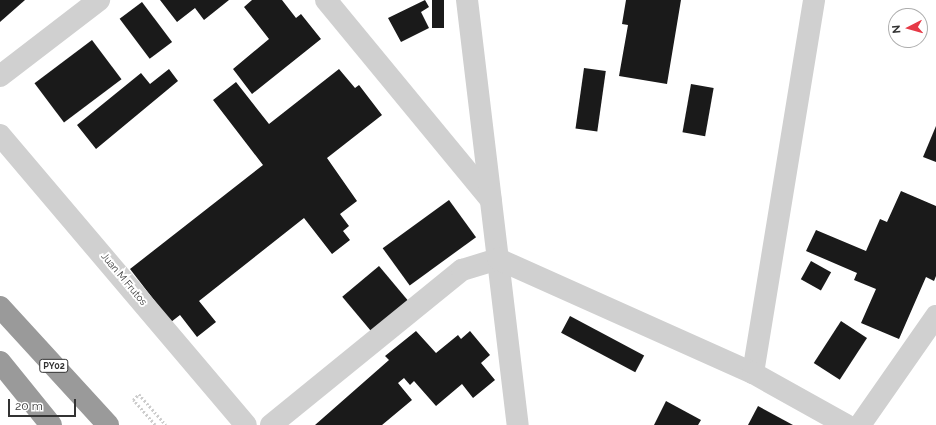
<!DOCTYPE html>
<style>
body{margin:0}
#map{position:relative;width:936px;height:425px;overflow:hidden;background:#fff;font-family:Raleway,sans-serif}
div>[style]{position:absolute}
.building>*{inset:0;background:#1a1a1a;transform-origin:0 0}
.path>*{height:2.5px;margin-top:-1.25px;transform-origin:0;background:repeating-linear-gradient(90deg,#cdcdcd 0 2px,transparent 0 4px)}
.street>*{height:22px;margin:-11px;padding:0 11px;transform-origin:11px;border-radius:11px;background:#d0d0d0}
.highway>*{height:22px;margin:-11px;padding:0 11px;transform-origin:11px;border-radius:11px;background:#9a9a9a}
span{translate:-50% -50%;white-space:nowrap;text-align:center;line-height:1.15;-webkit-text-stroke:4px #fff;paint-order:stroke}
.shield-label span{padding:1px 3px;background:#fff;border:1px solid;border-radius:3px;-webkit-text-stroke-width:0}
.shield-label{font-size:9px;color:#333;font-weight:700}
.street-label{font-size:10px;color:#333}
.north{position:absolute;left:888px;top:8px;width:40px;height:40px;box-sizing:border-box;background:#fff;border:1px solid #adadad;border-radius:50%;rotate:264deg;font-size:11px;font-weight:700;line-height:16px;text-align:center;color:#333}
.north::after{content:'';display:block;margin:auto;width:14px;height:18px;background:#e63946;clip-path:polygon(50% 0,100% 100%,50% 72%,0 100%)}
.scale{position:absolute;left:8px;top:399px;width:68px;height:18px;box-sizing:border-box;border:2px solid #333;border-top:0;padding-left:5px;font-size:12px;line-height:14px;white-space:nowrap;color:#333;-webkit-text-stroke:3px #fff;paint-order:stroke}
</style>
<div id="map">
<div class="building">
<i style="clip-path:polygon(0 0,25px 0,0 22px)"></i>
<i style="clip-path:polygon(160px 0,229px 0,204px 20px,195px 8px,177px 22px)"></i>
<i style="clip-path:polygon(252px 0,282px 0,296px 18px,301px 14px,321px 39px,252px 94px,233px 69px,269px 39px,244px 7px)"></i>
<i style="clip-path:polygon(425px 0,429px 7px,421px 12px,429px 28px,401px 42px,388px 18px)"></i>
<i style="left:432px;top:0;width:12px;height:28px"></i>
<i style="clip-path:polygon(626px 0,681px 0,667px 84px,619px 76px,628px 25px,622px 24px)"></i>
<i style="left:142px;top:2px;width:50px;height:28px;rotate:53deg"></i>
<i style="left:92px;top:40px;width:49px;height:72px;rotate:53deg"></i>
<i style="left:584px;top:68px;width:22px;height:61px;rotate:8deg"></i>
<i style="clip-path:polygon(169px 69px,178px 81px,96px 149px,77px 125px,141px 73px,150px 84px)"></i>
<i style="clip-path:polygon(339px 69px,355px 88px,359px 85px,382px 115px,327px 158px,357px 201px,340px 214px,349px 226px,343px 231px,350px 240px,332px 254px,304px 218px,199px 301px,216px 322px,197px 337px,180px 315px,171px 322px,130px 269px,263px 165px,213px 100px,236px 82px,269px 124px)"></i>
<i style="left:691px;top:84px;width:23px;height:49px;rotate:10deg"></i>
<i style="clip-path:polygon(936px 126px,936px 162px,923px 157px)"></i>
<i style="clip-path:polygon(901px 191px,936px 206px,936px 276px,934px 281px,926px 277px,899px 339px,861px 323px,876px 289px,854px 280px,857px 273px,806px 251px,816px 230px,866px 251px,880px 219px,887px 222px)"></i>
<i style="left:449px;top:200px;width:46px;height:82px;rotate:54deg"></i>
<i style="left:811px;top:261px;width:23px;height:21px;rotate:29deg"></i>
<i style="left:379px;top:266px;width:45px;height:48px;rotate:50deg"></i>
<i style="left:570px;top:316px;width:84px;height:19px;rotate:28deg"></i>
<i style="left:841px;top:321px;width:31px;height:50px;rotate:33deg"></i>
<i style="clip-path:polygon(416px 331px,436px 353px,458px 335px,461px 339px,470px 331px,490px 355px,481px 363px,495px 380px,473px 398px,462px 384px,436px 406px,414px 381px,410px 385px,404px 378px,398px 383px,412px 400px,382px 425px,315px 425px,389px 360px,385px 356px)"></i>
<i style="clip-path:polygon(666px 401px,701px 420px,698px 425px,654px 425px)"></i>
<i style="clip-path:polygon(758px 406px,793px 425px,748px 425px)"></i>
</div>
<div class="path">
<i style="left:155px;top:425px;width:33px;rotate:-131deg"></i>
<i style="left:133px;top:400px;width:8px;rotate:-45deg"></i>
<i style="left:139px;top:394px;width:41px;rotate:48.9deg"></i>
</div>
<div class="street">
<i style="left:326px;top:0;width:259px;rotate:50.5deg"></i>
<i style="left:467px;top:0;width:428px;rotate:83.2deg"></i>
<i style="left:0;top:76px;width:125px;rotate:-37.5deg"></i>
<i style="left:0;top:135px;width:380px;rotate:49.7deg"></i>
<i style="left:753px;top:373px;width:378px;rotate:-80.7deg"></i>
<i style="left:271px;top:425px;width:246px;rotate:-39.1deg"></i>
<i style="left:462px;top:270px;width:38px;rotate:-17deg"></i>
<i style="left:498px;top:259px;width:279px;rotate:24.1deg"></i>
<i style="left:753px;top:373px;width:107px;rotate:29.2deg"></i>
<i style="left:860px;top:425px;width:133px;rotate:-55.1deg"></i>
</div>
<div class="highway">
<i style="left:0;top:307px;width:160px;rotate:47.5deg"></i>
<i style="left:0;top:362px;width:81px;rotate:51deg"></i>
</div>
<div class="shield-label">
<span style="left:54px;top:366px">PY02</span>
</div>
<div class="street-label">
<span style="left:124px;top:279px;rotate:50deg">Juan M Frutos</span>
</div>
<div class="north">N</div>
<div class="scale">20 m</div>
</div>
